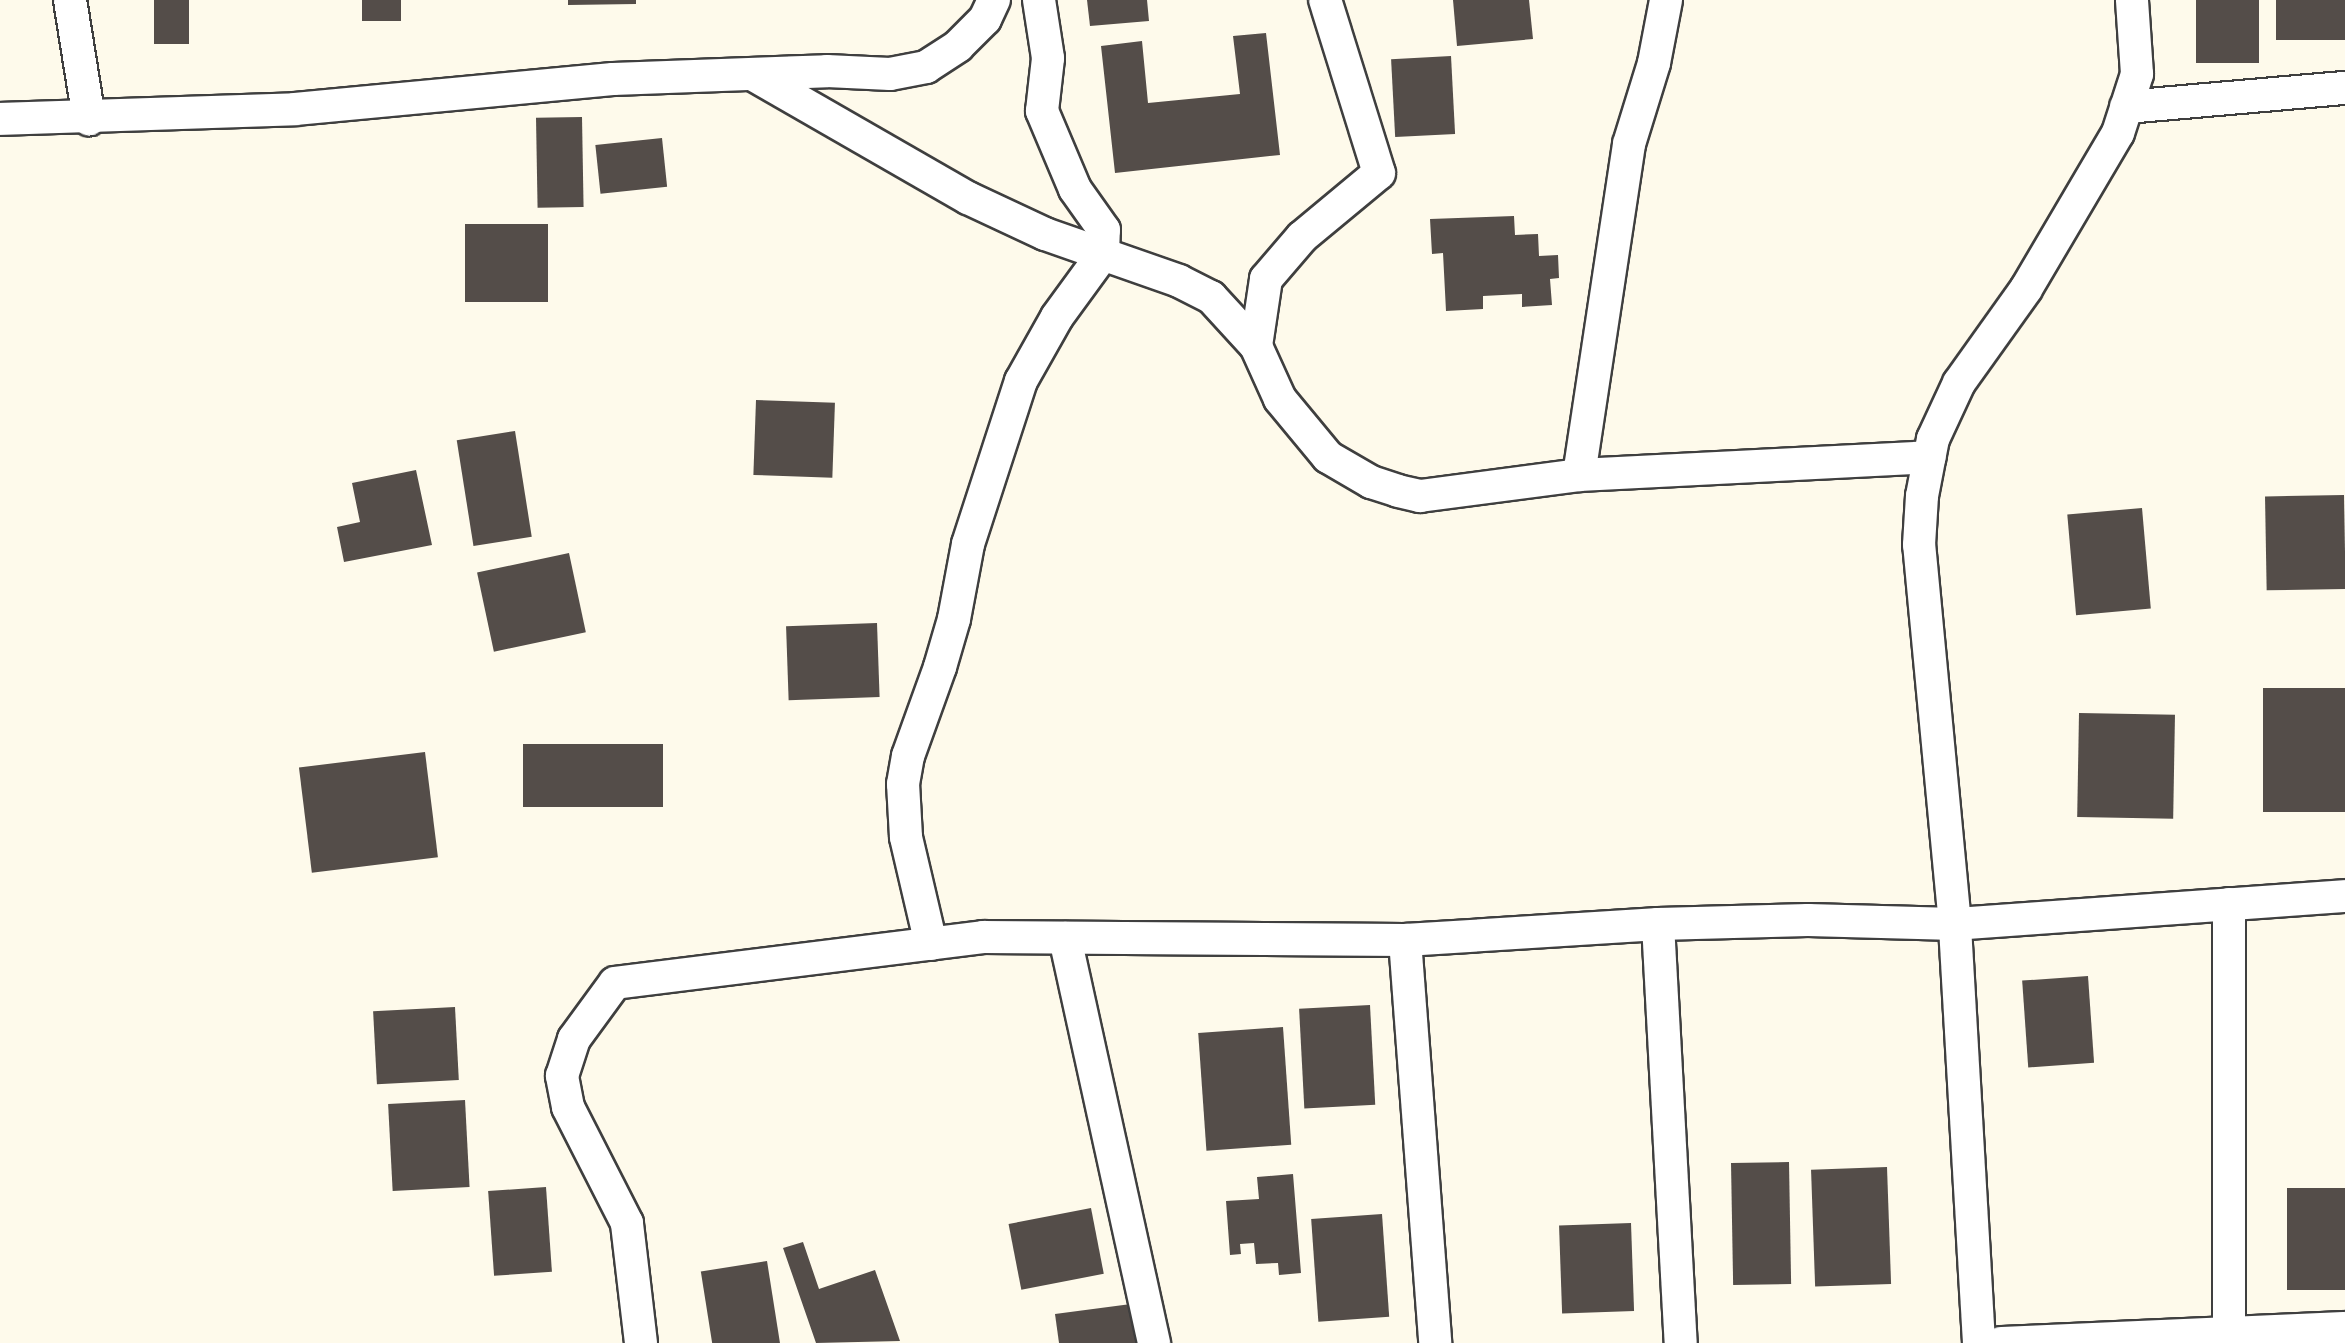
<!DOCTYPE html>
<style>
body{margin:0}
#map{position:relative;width:2345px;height:1343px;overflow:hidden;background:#fefaeb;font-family:Merriweather,serif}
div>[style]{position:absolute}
.building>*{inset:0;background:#544d49;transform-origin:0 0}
.roads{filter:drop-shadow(2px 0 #3f3f3f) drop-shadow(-2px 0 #3f3f3f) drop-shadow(0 2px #3f3f3f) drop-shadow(0 -2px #3f3f3f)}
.minor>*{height:32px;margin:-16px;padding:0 16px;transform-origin:16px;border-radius:16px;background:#fff}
span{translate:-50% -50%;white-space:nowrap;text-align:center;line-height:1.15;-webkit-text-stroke:8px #fff;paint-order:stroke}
</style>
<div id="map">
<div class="building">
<i style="left:154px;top:0;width:35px;height:44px"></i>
<i style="left:362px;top:0;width:39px;height:21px"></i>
<i style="clip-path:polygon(568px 0,636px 0,636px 4px,568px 5px)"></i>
<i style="clip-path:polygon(1087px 0,1147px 0,1149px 21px,1090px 26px)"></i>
<i style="clip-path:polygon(1453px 0,1529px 0,1533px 39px,1457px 46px)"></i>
<i style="left:2196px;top:0;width:63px;height:63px"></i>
<i style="left:2276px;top:0;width:69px;height:40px"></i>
<i style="clip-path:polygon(1266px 33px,1280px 155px,1115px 173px,1101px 46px,1142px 41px,1148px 103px,1240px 94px,1233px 36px)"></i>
<i style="left:1451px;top:56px;width:78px;height:60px;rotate:87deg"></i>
<i style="left:582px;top:117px;width:90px;height:46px;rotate:89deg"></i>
<i style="left:662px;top:138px;width:49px;height:67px;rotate:84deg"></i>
<i style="clip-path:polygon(1514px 216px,1515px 235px,1538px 234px,1539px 256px,1558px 255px,1559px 278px,1550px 279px,1552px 305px,1522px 307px,1522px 294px,1483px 296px,1483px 309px,1446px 311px,1443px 253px,1432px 254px,1430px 219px)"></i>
<i style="left:465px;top:224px;width:83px;height:78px"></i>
<i style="left:756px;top:400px;width:79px;height:75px;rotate:2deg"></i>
<i style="left:515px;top:431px;width:107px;height:59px;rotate:81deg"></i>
<i style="clip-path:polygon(416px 470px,432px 545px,344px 562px,337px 527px,360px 522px,352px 483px)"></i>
<i style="left:2344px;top:495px;width:94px;height:79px;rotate:89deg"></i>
<i style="left:2142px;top:508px;width:101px;height:75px;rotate:85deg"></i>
<i style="left:569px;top:553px;width:81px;height:94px;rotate:78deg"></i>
<i style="left:877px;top:623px;width:74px;height:91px;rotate:88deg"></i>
<i style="left:2345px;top:688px;width:124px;height:82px;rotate:90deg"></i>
<i style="left:2079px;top:713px;width:96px;height:104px;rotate:1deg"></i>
<i style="left:523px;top:744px;width:140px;height:63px"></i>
<i style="left:425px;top:752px;width:106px;height:127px;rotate:83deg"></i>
<i style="left:2088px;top:976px;width:87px;height:66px;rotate:86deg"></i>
<i style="left:1370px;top:1005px;width:100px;height:71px;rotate:87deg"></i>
<i style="left:455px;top:1007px;width:73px;height:82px;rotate:87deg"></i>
<i style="left:1283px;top:1027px;width:118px;height:85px;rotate:86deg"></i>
<i style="left:465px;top:1100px;width:87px;height:77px;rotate:87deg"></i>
<i style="left:1789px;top:1162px;width:122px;height:58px;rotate:89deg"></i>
<i style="left:1887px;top:1167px;width:117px;height:76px;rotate:88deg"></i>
<i style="clip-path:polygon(1293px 1174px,1301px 1273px,1279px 1275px,1278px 1263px,1256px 1264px,1254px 1243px,1240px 1244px,1241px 1254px,1230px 1255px,1226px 1201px,1259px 1199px,1257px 1177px)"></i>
<i style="left:546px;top:1187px;width:85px;height:58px;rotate:86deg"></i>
<i style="left:2345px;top:1188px;width:102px;height:58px;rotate:90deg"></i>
<i style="left:1091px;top:1208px;width:67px;height:84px;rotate:79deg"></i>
<i style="left:1382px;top:1214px;width:103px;height:71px;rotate:86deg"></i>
<i style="left:1631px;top:1223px;width:88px;height:72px;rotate:88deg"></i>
<i style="clip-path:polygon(803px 1242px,819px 1289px,875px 1270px,900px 1341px,816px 1343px,783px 1248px)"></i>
<i style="left:767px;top:1261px;width:83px;height:67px;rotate:81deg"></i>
<i style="clip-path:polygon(1131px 1304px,1136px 1343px,1059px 1343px,1055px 1314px)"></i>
</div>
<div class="roads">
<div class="minor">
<i style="left:70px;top:0;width:121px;rotate:80.9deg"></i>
<i style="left:754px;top:75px;width:247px;rotate:29.9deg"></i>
<i style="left:968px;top:198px;width:85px;rotate:25.1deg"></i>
<i style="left:1045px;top:234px;width:142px;rotate:19.3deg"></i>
<i style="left:1179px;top:281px;width:36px;rotate:27deg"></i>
<i style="left:1211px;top:297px;width:67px;rotate:47.4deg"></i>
<i style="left:1256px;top:346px;width:58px;rotate:65.6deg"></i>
<i style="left:1280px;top:399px;width:75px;rotate:50.4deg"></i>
<i style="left:1328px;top:457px;width:50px;rotate:30.2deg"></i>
<i style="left:1371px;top:482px;width:28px;rotate:18deg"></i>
<i style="left:1398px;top:491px;width:23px;rotate:13deg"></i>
<i style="left:1420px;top:496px;width:160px;rotate:-7.5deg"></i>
<i style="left:1579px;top:475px;width:351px;rotate:-2.9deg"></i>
<i style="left:2126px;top:107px;width:220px;rotate:-5deg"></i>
<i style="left:0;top:119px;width:295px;rotate:-1.9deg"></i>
<i style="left:295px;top:109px;width:319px;rotate:-5.4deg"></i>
<i style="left:613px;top:79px;width:214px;rotate:-2.1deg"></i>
<i style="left:827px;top:71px;width:63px;rotate:2.7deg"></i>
<i style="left:890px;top:74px;width:37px;rotate:-11deg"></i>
<i style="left:926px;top:67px;width:38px;rotate:-33deg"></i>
<i style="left:958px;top:46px;width:38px;rotate:-45deg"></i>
<i style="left:985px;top:19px;width:21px;rotate:-65deg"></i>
<i style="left:1256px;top:346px;width:68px;rotate:-81.5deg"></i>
<i style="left:1266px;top:279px;width:55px;rotate:-49.4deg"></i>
<i style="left:1302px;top:237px;width:100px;rotate:-39.7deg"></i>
<i style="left:1379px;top:173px;width:181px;rotate:-107.3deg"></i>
<i style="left:1579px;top:475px;width:335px;rotate:-81.4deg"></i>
<i style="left:1629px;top:144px;width:85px;rotate:-72.8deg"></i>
<i style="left:1654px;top:63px;width:64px;rotate:-79.2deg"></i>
<i style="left:2229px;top:904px;width:439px;rotate:90deg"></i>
<i style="left:1658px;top:924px;width:420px;rotate:86.9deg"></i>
<i style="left:1065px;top:938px;width:415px;rotate:77.6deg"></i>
<i style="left:1405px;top:940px;width:404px;rotate:85.7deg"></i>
<i style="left:931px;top:944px;width:110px;rotate:-103.2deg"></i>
<i style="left:906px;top:837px;width:53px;rotate:-93.2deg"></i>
<i style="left:903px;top:784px;width:28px;rotate:-80deg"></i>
<i style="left:908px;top:756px;width:95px;rotate:-70.2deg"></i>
<i style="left:940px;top:667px;width:50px;rotate:-73.7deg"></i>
<i style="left:954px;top:619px;width:76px;rotate:-79.4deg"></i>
<i style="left:968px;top:544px;width:171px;rotate:-72deg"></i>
<i style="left:1021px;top:381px;width:73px;rotate:-60.6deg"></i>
<i style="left:1057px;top:317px;width:78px;rotate:-53.9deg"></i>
<i style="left:1103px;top:254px;width:24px;rotate:-88deg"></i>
<i style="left:1104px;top:230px;width:50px;rotate:-125.3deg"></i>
<i style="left:1075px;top:189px;width:85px;rotate:-112.9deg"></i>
<i style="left:1042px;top:111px;width:53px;rotate:-83.5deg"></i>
<i style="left:1048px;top:58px;width:59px;rotate:-98.8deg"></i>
<i style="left:641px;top:1343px;width:121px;rotate:-96.7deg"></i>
<i style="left:627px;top:1223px;width:130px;rotate:-117deg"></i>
<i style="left:568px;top:1107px;width:32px;rotate:-101deg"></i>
<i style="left:562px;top:1076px;width:39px;rotate:-72deg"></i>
<i style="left:574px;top:1039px;width:69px;rotate:-53.8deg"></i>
<i style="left:615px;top:983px;width:371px;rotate:-7.1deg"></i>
<i style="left:983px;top:937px;width:422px;rotate:0.4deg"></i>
<i style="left:1405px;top:940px;width:254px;rotate:-3.6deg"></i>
<i style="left:1658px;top:924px;width:150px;rotate:-1.5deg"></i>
<i style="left:1808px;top:920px;width:147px;rotate:1.6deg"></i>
<i style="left:1955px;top:924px;width:391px;rotate:-4.1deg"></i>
<i style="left:1979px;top:1343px;width:420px;rotate:-93.3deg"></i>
<i style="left:1955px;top:924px;width:381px;rotate:-95.4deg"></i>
<i style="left:1919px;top:545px;width:49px;rotate:-86.5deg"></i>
<i style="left:1922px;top:496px;width:58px;rotate:-79.1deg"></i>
<i style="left:1933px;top:439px;width:62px;rotate:-65.1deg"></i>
<i style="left:1959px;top:383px;width:115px;rotate:-54.5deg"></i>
<i style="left:2026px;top:289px;width:181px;rotate:-59.5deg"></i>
<i style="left:2118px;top:133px;width:62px;rotate:-72.1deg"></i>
<i style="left:2137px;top:74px;width:74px;rotate:-93.9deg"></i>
<i style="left:2001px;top:1343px;width:344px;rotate:-2.5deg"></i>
</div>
</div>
</div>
